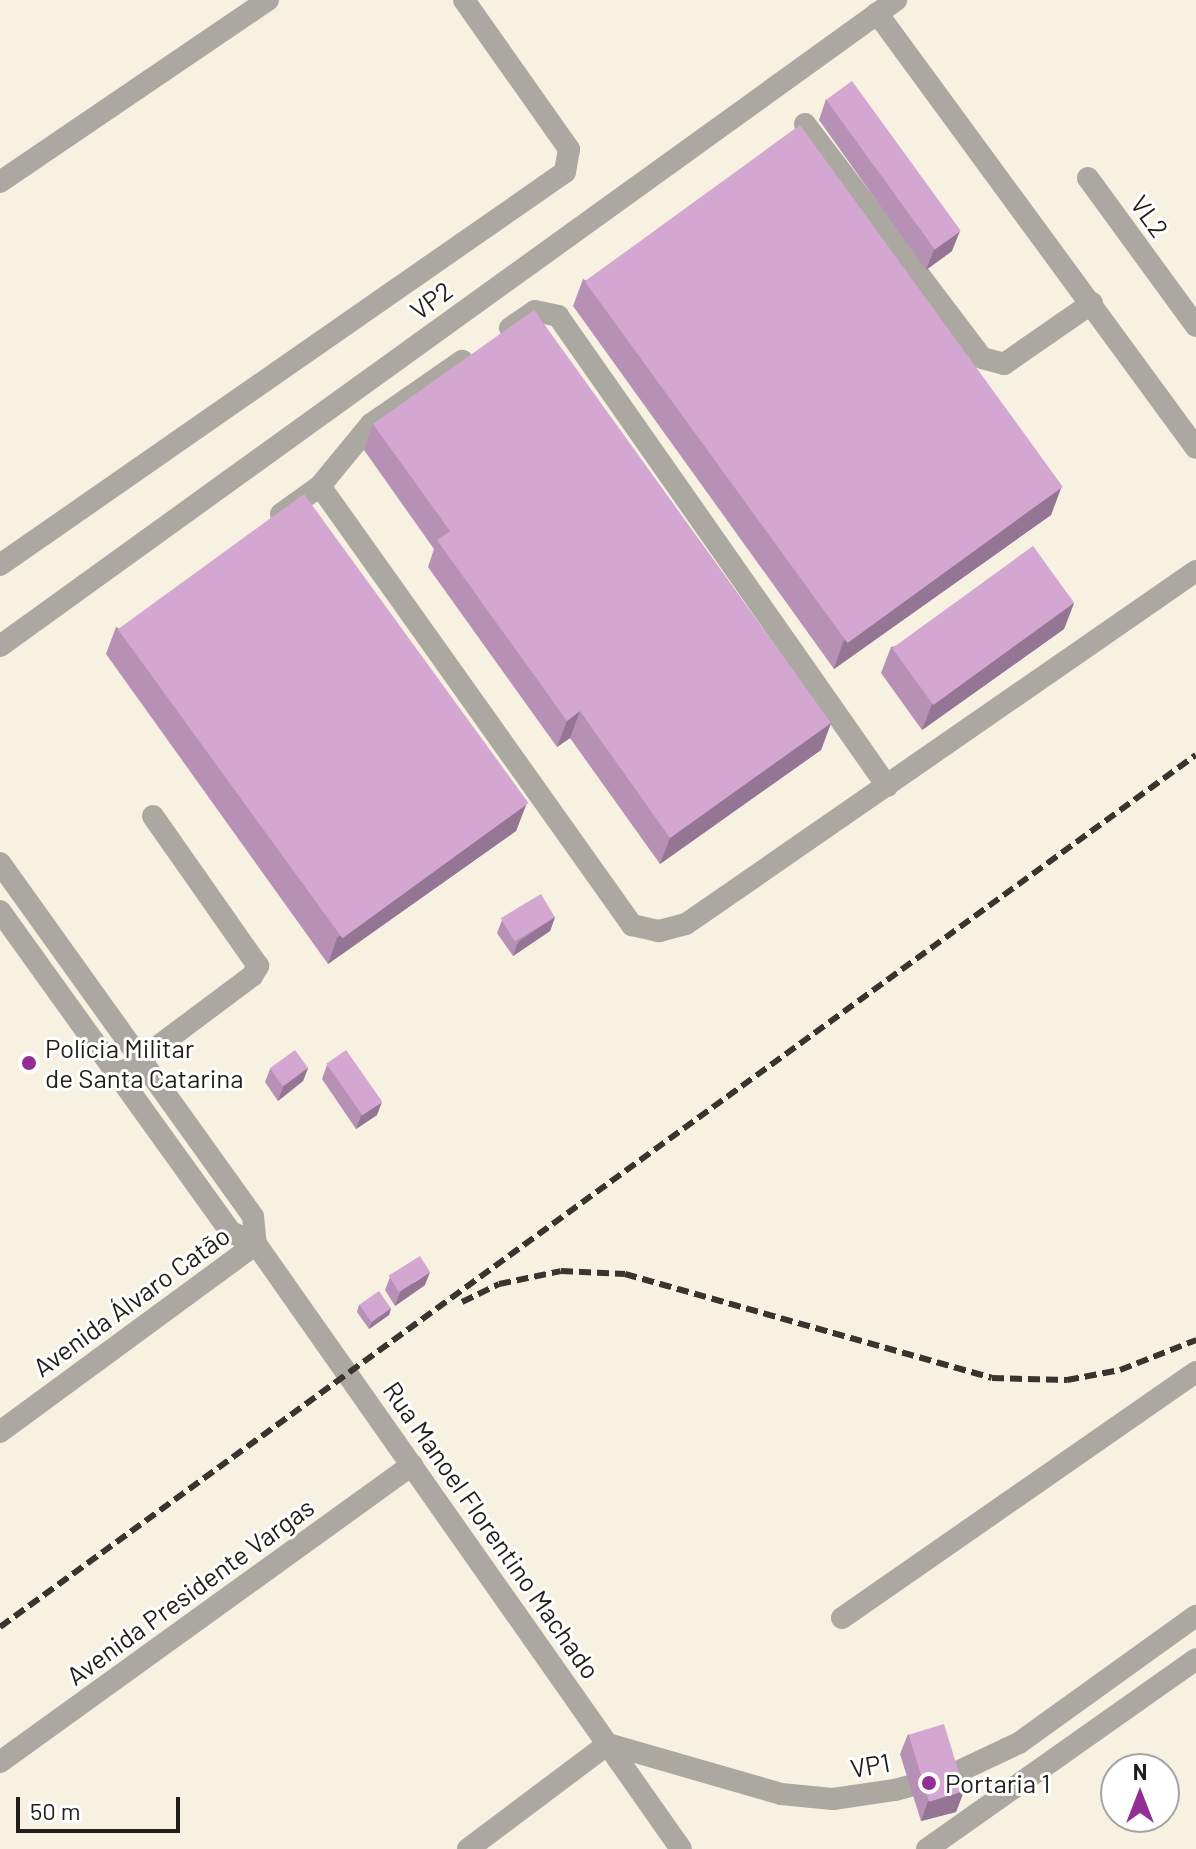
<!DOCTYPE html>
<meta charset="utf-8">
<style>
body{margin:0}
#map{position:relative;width:1196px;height:1849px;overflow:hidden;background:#f6f1e1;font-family:Barlow,sans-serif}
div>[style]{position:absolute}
.minor>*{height:22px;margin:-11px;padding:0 11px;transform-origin:11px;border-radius:11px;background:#aaa8a1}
.rail>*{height:6px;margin-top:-3px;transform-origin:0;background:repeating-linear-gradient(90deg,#37352e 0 12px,transparent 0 18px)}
.wall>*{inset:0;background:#b690b5}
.shaded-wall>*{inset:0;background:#947593}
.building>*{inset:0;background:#d4a7d2;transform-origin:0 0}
.dots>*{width:22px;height:22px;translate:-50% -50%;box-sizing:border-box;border:4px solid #fff;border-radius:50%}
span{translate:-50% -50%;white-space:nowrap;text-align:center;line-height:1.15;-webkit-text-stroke:6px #fff;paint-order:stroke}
.street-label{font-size:26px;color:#201e18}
.poi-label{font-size:26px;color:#201e18}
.left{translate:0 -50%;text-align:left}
.north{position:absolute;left:1100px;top:1753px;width:80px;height:80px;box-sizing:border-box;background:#fff;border:2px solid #a6a5a3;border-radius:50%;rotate:0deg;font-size:22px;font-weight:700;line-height:32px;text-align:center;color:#201e18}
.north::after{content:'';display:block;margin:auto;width:28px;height:36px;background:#932e94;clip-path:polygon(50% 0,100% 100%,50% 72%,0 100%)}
.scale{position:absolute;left:16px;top:1797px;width:164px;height:36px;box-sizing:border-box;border:4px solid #201e18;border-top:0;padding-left:10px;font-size:24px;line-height:28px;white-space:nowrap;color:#201e18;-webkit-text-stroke:6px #fff;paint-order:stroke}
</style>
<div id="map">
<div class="minor">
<i style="left:877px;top:13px;width:539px;rotate:53.75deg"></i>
<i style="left:805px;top:124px;width:293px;rotate:52.9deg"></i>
<i style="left:982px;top:358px;width:23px;rotate:15deg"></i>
<i style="left:1004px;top:364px;width:107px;rotate:-34.7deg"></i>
<i style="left:1088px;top:178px;width:183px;rotate:53.9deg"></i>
<i style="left:0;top:182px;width:324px;rotate:-34.2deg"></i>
<i style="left:510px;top:328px;width:30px;rotate:-34deg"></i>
<i style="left:535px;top:311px;width:24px;rotate:12deg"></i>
<i style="left:558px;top:316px;width:574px;rotate:55.01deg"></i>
<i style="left:320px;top:486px;width:80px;rotate:-50.6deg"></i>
<i style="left:371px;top:424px;width:111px;rotate:-34.7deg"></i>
<i style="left:281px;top:514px;width:48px;rotate:-35.7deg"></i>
<i style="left:320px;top:486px;width:539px;rotate:54.6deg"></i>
<i style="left:632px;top:925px;width:28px;rotate:13deg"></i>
<i style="left:659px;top:931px;width:28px;rotate:-15deg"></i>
<i style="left:686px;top:924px;width:620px;rotate:-34.69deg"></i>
<i style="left:0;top:565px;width:688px;rotate:-34.82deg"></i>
<i style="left:565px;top:172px;width:23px;rotate:-80deg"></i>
<i style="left:569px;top:149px;width:182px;rotate:-125.2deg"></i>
<i style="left:0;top:646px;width:1105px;rotate:-35.79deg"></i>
<i style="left:0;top:863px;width:435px;rotate:54.4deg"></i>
<i style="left:253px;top:1217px;width:27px;rotate:84deg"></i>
<i style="left:0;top:911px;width:395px;rotate:54.3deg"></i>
<i style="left:231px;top:1232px;width:28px;rotate:26deg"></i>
<i style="left:256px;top:1244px;width:739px;rotate:54.91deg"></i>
<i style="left:129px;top:1068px;width:154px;rotate:-36.8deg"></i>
<i style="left:252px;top:976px;width:12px;rotate:-59deg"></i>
<i style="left:258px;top:966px;width:183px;rotate:-125deg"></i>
<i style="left:0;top:1432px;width:318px;rotate:-36.3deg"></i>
<i style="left:842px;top:1618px;width:431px;rotate:-34.8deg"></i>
<i style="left:608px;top:1744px;width:180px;rotate:16.1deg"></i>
<i style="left:781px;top:1794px;width:52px;rotate:5.5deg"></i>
<i style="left:833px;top:1799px;width:63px;rotate:-8.3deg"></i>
<i style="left:895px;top:1790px;width:58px;rotate:-15deg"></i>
<i style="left:951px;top:1775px;width:75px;rotate:-25.2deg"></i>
<i style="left:1019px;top:1743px;width:218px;rotate:-35.7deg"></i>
<i style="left:0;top:1762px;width:508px;rotate:-35.79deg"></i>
<i style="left:468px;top:1849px;width:175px;rotate:-36.9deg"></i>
<i style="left:927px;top:1849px;width:329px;rotate:-35.2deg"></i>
</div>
<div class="rail">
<i style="left:462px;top:1302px;width:41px;rotate:-25.9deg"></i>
<i style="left:499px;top:1284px;width:63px;rotate:-11.8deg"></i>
<i style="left:561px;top:1271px;width:64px;rotate:2.7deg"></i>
<i style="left:625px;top:1274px;width:381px;rotate:15.8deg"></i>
<i style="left:992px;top:1378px;width:75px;rotate:1.5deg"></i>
<i style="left:1067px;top:1380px;width:54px;rotate:-10.7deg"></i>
<i style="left:1120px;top:1370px;width:82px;rotate:-21.5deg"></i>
<i style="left:0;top:1627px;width:1480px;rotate:-36.1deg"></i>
</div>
<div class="wall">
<i style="clip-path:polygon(826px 99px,952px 251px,926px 270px,819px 120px)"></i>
<i style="clip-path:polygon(583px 279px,1061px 488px,1051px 515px,834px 669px,573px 306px)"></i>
<i style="clip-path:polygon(373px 424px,831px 723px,821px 750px,660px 864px,570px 738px,557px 747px,428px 567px,434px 549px,364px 450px)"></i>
<i style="clip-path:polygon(1074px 603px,1064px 629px,922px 730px,881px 673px,891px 647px)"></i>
<i style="clip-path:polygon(116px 627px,526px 805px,516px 831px,328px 964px,106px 654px)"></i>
<i style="clip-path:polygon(555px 917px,550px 931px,513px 956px,497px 933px,502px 920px)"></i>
<i style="clip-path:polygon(327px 1065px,377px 1115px,356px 1129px,322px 1079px)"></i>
<i style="clip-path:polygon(308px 1068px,303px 1081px,278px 1101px,265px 1082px,270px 1069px)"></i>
<i style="clip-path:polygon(390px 1277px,425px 1285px,395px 1306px,385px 1290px)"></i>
<i style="clip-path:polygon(359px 1305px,391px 1308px,389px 1315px,369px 1329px,357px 1312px)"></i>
<i style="clip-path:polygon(908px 1734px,964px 1791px,956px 1812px,921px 1821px,900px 1754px)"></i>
</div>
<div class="shaded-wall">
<i style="clip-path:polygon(960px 231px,952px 251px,926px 270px,934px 250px)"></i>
<i style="clip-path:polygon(1061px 488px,1051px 515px,834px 669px,843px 642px)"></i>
<i style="clip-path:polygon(1074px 603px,1064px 629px,922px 730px,932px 704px)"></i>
<i style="clip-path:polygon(580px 711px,570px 738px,557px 747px,567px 721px)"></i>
<i style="clip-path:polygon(831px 723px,821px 750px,660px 864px,670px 838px)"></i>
<i style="clip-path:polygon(526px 805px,516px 831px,328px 964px,337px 938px)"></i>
<i style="clip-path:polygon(555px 917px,550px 931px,513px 956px,518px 942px)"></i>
<i style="clip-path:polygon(308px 1068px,303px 1081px,278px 1101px,283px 1087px)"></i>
<i style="clip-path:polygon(382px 1102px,377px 1115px,356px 1129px,361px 1116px)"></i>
<i style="clip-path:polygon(430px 1272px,425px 1285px,395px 1306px,400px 1292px)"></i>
<i style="clip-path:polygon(391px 1308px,389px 1315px,369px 1329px,372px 1322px)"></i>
<i style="clip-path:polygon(964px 1791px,956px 1812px,921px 1821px,928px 1801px)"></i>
</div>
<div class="building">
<i style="left:852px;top:81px;width:185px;height:32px;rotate:54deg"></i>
<i style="left:800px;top:125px;width:447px;height:266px;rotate:54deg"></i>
<i style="clip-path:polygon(534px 310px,831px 723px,670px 838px,580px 711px,567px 721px,437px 540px,450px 531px,373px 424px)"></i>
<i style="left:304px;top:494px;width:382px;height:230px;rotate:54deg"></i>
<i style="left:1033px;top:546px;width:70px;height:174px;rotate:54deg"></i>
<i style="left:541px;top:894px;width:27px;height:47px;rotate:59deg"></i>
<i style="left:295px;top:1050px;width:22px;height:31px;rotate:54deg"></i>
<i style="left:346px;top:1050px;width:63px;height:24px;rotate:55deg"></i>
<i style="left:420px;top:1256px;width:19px;height:37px;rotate:58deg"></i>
<i style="left:379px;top:1291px;width:21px;height:24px;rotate:55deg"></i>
<i style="left:944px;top:1724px;width:70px;height:37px;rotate:73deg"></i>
</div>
<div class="dots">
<i style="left:29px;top:1063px;background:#932e94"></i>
<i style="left:929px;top:1783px;background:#932e94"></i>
</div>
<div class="street-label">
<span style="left:1150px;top:216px;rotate:54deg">VL2</span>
<span style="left:431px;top:300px;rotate:-36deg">VP2</span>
<span style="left:131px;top:1301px;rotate:-36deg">Avenida Álvaro Catão</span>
<span style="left:492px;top:1530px;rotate:55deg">Rua Manoel Florentino Machado</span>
<span style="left:190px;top:1591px;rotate:-36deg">Avenida Presidente Vargas</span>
<span style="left:870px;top:1765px;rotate:-10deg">VP1</span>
</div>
<div class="poi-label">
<span class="left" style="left:45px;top:1063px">Polícia Militar<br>de Santa Catarina</span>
<span class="left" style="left:945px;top:1783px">Portaria 1</span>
</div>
<div class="north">N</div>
<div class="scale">50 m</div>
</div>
